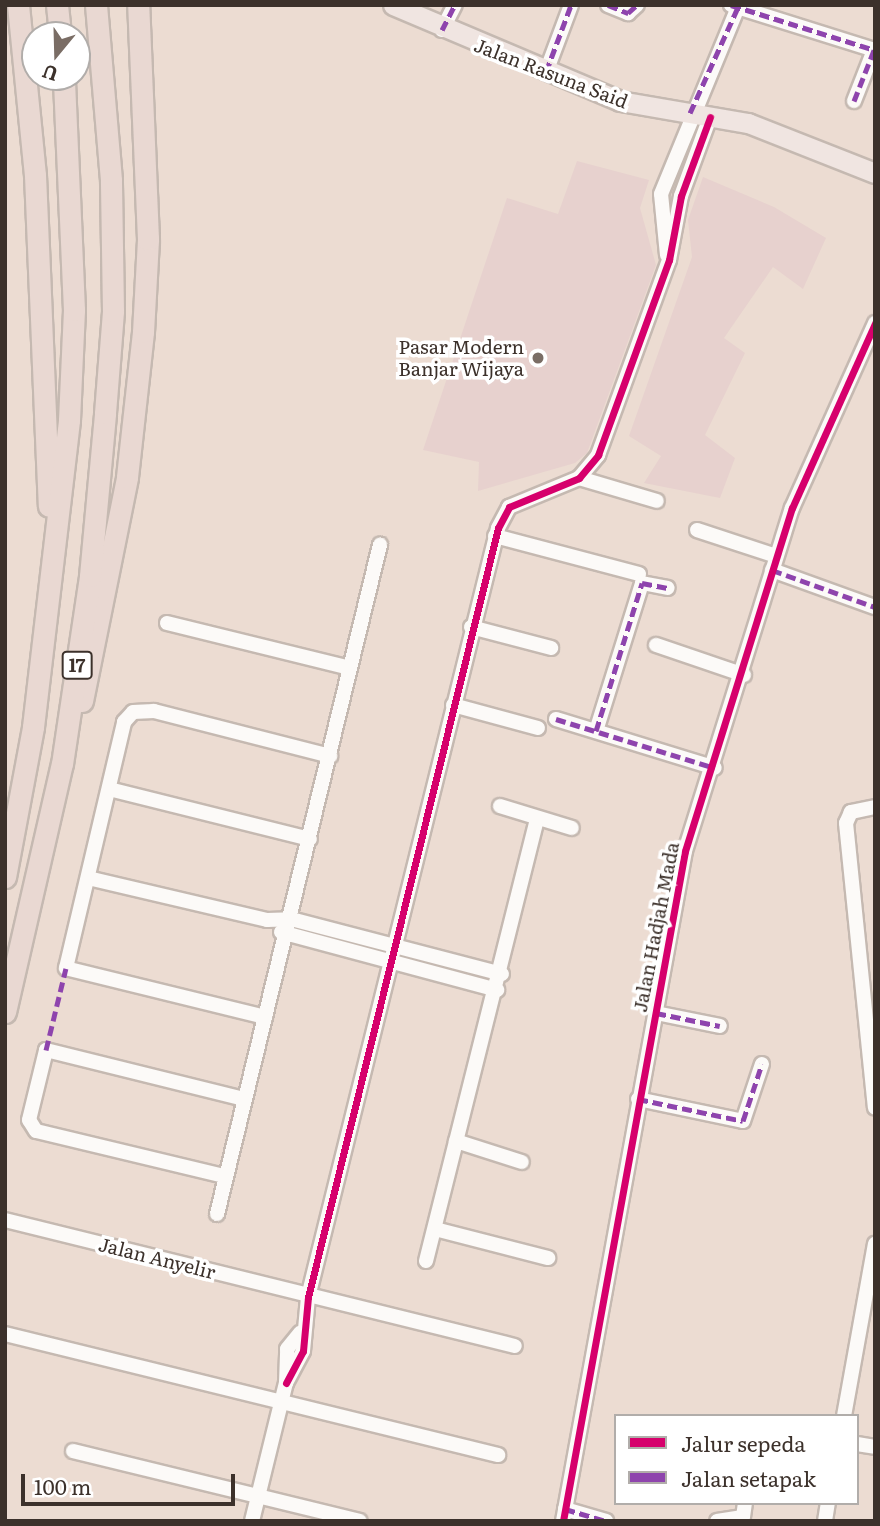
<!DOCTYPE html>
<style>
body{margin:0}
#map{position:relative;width:880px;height:1526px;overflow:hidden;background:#ecdcd2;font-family:Literata,serif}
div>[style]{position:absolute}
.commercial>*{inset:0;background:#e7d1ce}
.roads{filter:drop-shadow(2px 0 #c5b9b1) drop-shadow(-2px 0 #c5b9b1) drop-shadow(0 2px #c5b9b1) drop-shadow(0 -2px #c5b9b1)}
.minor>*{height:14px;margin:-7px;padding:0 7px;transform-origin:7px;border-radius:7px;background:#fcfaf8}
.major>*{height:19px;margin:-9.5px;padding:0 9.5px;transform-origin:9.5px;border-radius:9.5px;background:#f0e5e1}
.highway>*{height:21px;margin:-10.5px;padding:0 10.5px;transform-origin:10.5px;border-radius:10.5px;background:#e9d8d2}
.quiet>*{height:5px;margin-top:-2.5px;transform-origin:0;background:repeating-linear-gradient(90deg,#8e44ad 0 10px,transparent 0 15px)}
.cycleway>*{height:7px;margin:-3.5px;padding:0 3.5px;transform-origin:3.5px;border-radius:3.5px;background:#d6006c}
.dots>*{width:19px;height:19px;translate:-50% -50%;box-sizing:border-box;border:4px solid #fff;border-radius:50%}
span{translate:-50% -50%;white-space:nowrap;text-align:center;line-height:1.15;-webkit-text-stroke:7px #fff;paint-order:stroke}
.shield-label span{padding:2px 5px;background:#fff;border:2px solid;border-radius:5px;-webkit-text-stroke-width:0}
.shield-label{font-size:18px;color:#3c312b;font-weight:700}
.street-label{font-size:19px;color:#3c312b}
.poi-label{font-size:19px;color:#3c312b}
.right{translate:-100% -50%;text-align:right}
.frame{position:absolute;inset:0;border:7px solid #3c312b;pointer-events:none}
.legend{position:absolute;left:614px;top:1414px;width:245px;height:91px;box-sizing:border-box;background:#fff;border:2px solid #b1adaa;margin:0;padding:9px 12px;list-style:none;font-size:21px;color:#3c312b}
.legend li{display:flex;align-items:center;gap:14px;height:35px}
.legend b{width:35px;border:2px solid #b1adaa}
.north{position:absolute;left:21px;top:21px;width:70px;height:70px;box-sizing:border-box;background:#fff;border:2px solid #b1adaa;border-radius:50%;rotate:199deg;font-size:19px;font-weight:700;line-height:28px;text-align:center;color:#3c312b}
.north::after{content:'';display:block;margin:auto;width:24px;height:32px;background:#7a6d65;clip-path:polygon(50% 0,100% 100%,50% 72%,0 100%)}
.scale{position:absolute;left:21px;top:1474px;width:214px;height:32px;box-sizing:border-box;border:4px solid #3c312b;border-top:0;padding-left:9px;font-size:21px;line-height:24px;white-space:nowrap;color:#3c312b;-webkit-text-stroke:5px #fff;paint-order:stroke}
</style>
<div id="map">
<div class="commercial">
<i style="clip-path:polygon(577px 161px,649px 180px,640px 208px,656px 265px,587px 453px,575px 463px,478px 491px,479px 462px,423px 450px,507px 198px,558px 214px)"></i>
<i style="clip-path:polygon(703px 177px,774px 207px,826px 238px,803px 289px,773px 267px,724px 338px,745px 353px,705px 435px,735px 458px,720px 498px,644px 483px,661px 456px,629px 436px,692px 257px,688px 220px)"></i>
</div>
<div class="roads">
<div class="minor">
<i style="left:608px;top:5px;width:22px;rotate:22deg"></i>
<i style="left:628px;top:13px;width:12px;rotate:-42deg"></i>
<i style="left:731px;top:5px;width:151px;rotate:17.4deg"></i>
<i style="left:442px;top:30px;width:28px;rotate:-63deg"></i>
<i style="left:546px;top:72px;width:72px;rotate:-69.5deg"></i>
<i style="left:854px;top:101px;width:55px;rotate:-68.6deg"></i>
<i style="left:667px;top:255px;width:61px;rotate:-95.6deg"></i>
<i style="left:661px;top:194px;width:204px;rotate:-67.6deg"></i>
<i style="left:579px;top:478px;width:81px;rotate:16.4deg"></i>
<i style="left:697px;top:530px;width:83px;rotate:18.2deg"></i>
<i style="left:495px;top:536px;width:149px;rotate:14.8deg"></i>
<i style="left:772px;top:570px;width:109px;rotate:19.8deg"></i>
<i style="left:167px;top:623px;width:188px;rotate:13.8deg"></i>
<i style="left:471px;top:627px;width:83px;rotate:14.7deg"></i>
<i style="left:656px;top:645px;width:93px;rotate:18.8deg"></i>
<i style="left:453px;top:705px;width:88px;rotate:15.1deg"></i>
<i style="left:556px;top:719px;width:166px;rotate:17.1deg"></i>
<i style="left:596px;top:731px;width:155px;rotate:-72.7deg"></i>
<i style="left:642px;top:583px;width:26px;rotate:11deg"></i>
<i style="left:109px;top:789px;width:207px;rotate:14deg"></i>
<i style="left:500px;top:806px;width:75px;rotate:17deg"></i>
<i style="left:875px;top:807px;width:25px;rotate:168deg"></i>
<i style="left:851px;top:812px;width:12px;rotate:114deg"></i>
<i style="left:846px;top:823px;width:286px;rotate:84.2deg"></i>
<i style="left:88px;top:878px;width:184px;rotate:13.2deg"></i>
<i style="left:267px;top:920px;width:24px;rotate:-2deg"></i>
<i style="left:291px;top:919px;width:218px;rotate:14.6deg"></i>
<i style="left:281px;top:932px;width:224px;rotate:15deg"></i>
<i style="left:656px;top:1013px;width:65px;rotate:11.5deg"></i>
<i style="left:265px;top:1017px;width:205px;rotate:-166.2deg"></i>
<i style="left:66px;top:968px;width:253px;rotate:-76.7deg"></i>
<i style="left:124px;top:722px;width:13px;rotate:-48deg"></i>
<i style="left:133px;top:712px;width:21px;rotate:-3deg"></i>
<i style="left:154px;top:711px;width:182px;rotate:14.3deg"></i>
<i style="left:638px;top:1099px;width:107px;rotate:11.8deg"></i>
<i style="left:743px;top:1121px;width:60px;rotate:-71.6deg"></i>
<i style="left:456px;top:1141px;width:69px;rotate:17.7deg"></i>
<i style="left:224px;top:1176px;width:193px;rotate:-166.5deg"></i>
<i style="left:36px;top:1131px;width:13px;rotate:-122deg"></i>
<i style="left:29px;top:1120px;width:72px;rotate:-76.3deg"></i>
<i style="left:46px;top:1050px;width:204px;rotate:13.9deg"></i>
<i style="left:217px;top:1214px;width:689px;rotate:-76.31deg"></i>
<i style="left:5px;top:1220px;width:525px;rotate:13.88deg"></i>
<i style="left:435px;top:1229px;width:117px;rotate:14.4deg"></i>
<i style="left:426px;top:1261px;width:456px;rotate:-75.9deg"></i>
<i style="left:5px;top:1334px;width:508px;rotate:13.79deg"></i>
<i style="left:286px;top:1383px;width:36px;rotate:-62deg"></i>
<i style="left:303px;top:1351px;width:54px;rotate:-84.7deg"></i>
<i style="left:308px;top:1297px;width:792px;rotate:-76.12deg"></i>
<i style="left:498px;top:528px;width:24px;rotate:-62deg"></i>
<i style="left:509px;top:507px;width:76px;rotate:-22.5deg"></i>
<i style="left:579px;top:478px;width:30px;rotate:-50deg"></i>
<i style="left:598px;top:455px;width:208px;rotate:-70deg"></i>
<i style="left:669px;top:260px;width:65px;rotate:-79.4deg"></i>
<i style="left:681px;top:196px;width:84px;rotate:-69.8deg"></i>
<i style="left:844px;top:1416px;width:175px;rotate:-79.8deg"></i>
<i style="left:857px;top:1444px;width:18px;rotate:9deg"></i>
<i style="left:73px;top:1451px;width:295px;rotate:13.7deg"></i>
<i style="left:565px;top:1509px;width:43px;rotate:16.3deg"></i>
<i style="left:252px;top:1521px;width:142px;rotate:-76.2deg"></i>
<i style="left:286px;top:1383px;width:34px;rotate:-88deg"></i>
<i style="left:287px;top:1349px;width:21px;rotate:-51deg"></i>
<i style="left:563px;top:1521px;width:681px;rotate:-79.68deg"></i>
<i style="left:685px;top:851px;width:359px;rotate:-72.7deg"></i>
<i style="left:792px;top:508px;width:203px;rotate:-65.8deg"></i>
<i style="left:717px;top:1521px;width:26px;rotate:-9deg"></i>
<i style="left:743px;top:1517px;width:14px;rotate:-82deg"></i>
<i style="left:825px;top:1521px;width:18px;rotate:-81deg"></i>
</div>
<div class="major">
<i style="left:393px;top:5px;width:246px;rotate:22.9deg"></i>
<i style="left:620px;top:101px;width:130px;rotate:9.8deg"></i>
<i style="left:748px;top:123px;width:136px;rotate:21.5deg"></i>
</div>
<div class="highway">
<i style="left:18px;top:5px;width:171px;rotate:84.3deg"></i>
<i style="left:35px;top:175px;width:331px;rotate:87.6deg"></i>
<i style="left:57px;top:5px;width:30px;rotate:84deg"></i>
<i style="left:82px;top:701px;width:228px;rotate:-78.6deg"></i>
<i style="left:127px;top:477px;width:146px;rotate:-83.7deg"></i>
<i style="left:143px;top:332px;width:93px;rotate:-86.9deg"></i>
<i style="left:148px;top:239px;width:234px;rotate:-92.4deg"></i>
<i style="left:5px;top:877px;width:153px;rotate:-79.4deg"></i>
<i style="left:33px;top:727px;width:309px;rotate:-83.3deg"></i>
<i style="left:69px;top:420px;width:110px;rotate:-87.4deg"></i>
<i style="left:74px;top:310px;width:233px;rotate:-92.5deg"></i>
<i style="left:5px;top:1012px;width:254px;rotate:-77.1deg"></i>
<i style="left:62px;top:764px;width:190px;rotate:-81.5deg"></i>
<i style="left:90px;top:576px;width:164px;rotate:-84.7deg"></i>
<i style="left:105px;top:413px;width:102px;rotate:-85.5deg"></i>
<i style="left:113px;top:311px;width:131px;rotate:-90.9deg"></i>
<i style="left:111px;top:180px;width:176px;rotate:-94.9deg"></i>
</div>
</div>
<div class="quiet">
<i style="left:608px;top:5px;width:22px;rotate:22deg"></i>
<i style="left:628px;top:13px;width:12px;rotate:-42deg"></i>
<i style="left:731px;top:5px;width:151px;rotate:17.4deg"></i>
<i style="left:442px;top:30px;width:28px;rotate:-63deg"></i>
<i style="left:546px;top:72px;width:72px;rotate:-69.5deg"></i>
<i style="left:854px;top:101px;width:55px;rotate:-68.6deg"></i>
<i style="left:690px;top:113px;width:119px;rotate:-65.6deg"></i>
<i style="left:772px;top:570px;width:109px;rotate:19.8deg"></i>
<i style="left:556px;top:719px;width:166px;rotate:17.1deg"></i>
<i style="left:596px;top:731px;width:155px;rotate:-72.7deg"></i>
<i style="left:642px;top:583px;width:26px;rotate:11deg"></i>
<i style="left:656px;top:1013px;width:65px;rotate:11.5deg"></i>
<i style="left:46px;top:1050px;width:84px;rotate:-76.3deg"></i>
<i style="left:638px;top:1099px;width:107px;rotate:11.8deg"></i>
<i style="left:743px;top:1121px;width:60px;rotate:-71.6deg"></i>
<i style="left:565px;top:1509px;width:43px;rotate:16.3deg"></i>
</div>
<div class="cycleway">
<i style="left:286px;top:1383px;width:36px;rotate:-62deg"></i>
<i style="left:303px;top:1351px;width:54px;rotate:-84.7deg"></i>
<i style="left:308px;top:1297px;width:792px;rotate:-76.12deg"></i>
<i style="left:498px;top:528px;width:24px;rotate:-62deg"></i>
<i style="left:509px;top:507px;width:76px;rotate:-22.5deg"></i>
<i style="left:579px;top:478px;width:30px;rotate:-50deg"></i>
<i style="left:598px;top:455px;width:208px;rotate:-70deg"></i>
<i style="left:669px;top:260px;width:65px;rotate:-79.4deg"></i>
<i style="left:681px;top:196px;width:84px;rotate:-69.8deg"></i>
<i style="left:563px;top:1521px;width:681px;rotate:-79.68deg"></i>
<i style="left:685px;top:851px;width:359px;rotate:-72.7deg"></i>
<i style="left:792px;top:508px;width:203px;rotate:-65.8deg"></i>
</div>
<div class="dots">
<i style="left:538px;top:358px;background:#7a6d65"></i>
</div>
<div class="shield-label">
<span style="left:77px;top:665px">17</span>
</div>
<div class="street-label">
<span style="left:551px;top:73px;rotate:21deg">Jalan Rasuna Said</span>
<span style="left:656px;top:927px;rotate:-79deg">Jalan Hadjah Mada</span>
<span style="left:157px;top:1258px;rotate:14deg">Jalan Anyelir</span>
</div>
<div class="poi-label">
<span class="right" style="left:524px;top:358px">Pasar Modern<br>Banjar Wijaya</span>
</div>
<div class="frame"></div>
<ul class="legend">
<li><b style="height:9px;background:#d6006c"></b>Jalur sepeda</li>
<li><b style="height:9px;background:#8e44ad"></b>Jalan setapak</li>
</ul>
<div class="north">U</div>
<div class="scale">100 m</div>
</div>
